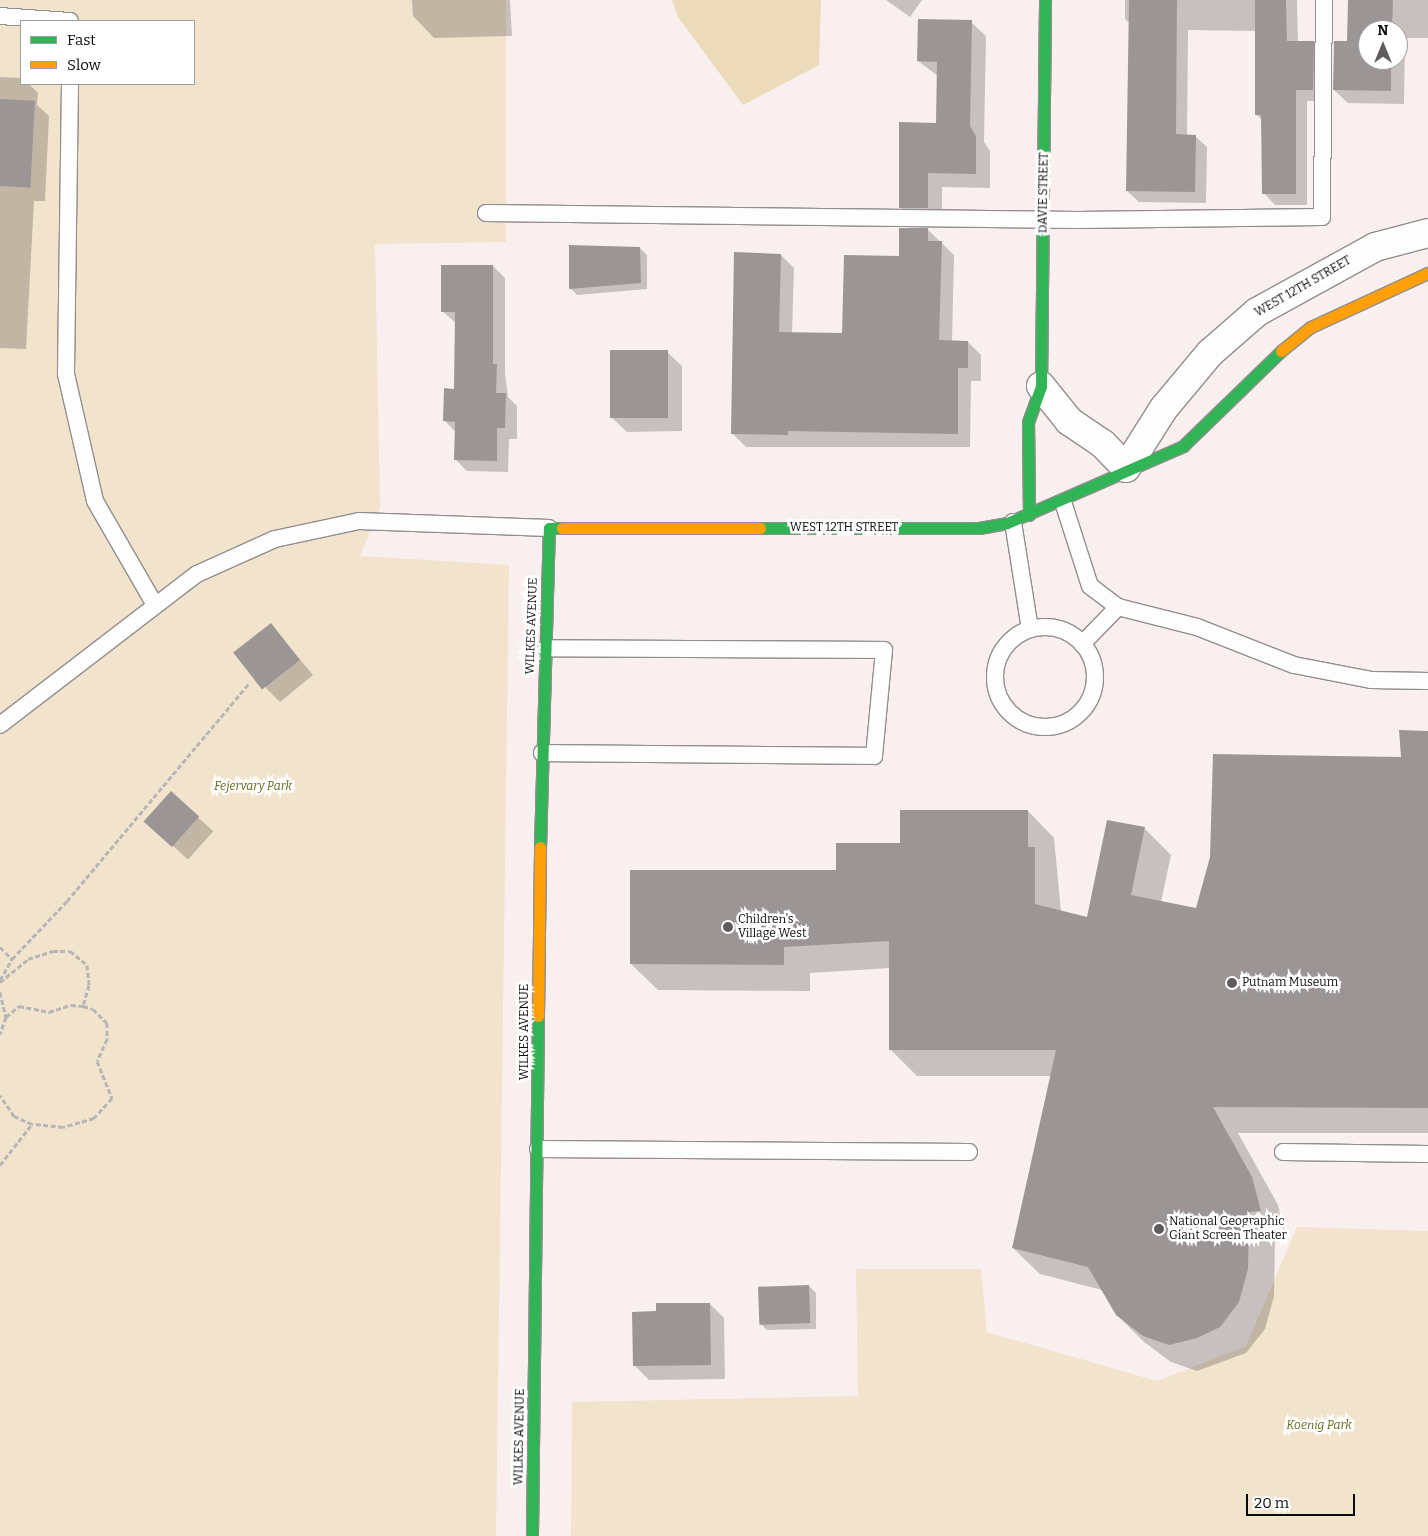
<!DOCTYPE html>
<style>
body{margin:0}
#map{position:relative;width:1428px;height:1536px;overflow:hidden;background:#faefef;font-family:Bitter,serif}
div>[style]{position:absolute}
.green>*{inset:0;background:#f2e3cd}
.forest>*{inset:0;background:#ebdbba}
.shadow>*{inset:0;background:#0003;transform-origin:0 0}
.building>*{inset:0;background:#9c9596;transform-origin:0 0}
.path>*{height:3px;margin-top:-1.5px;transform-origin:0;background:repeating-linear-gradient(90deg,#b7b5b5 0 5px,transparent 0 7.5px)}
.roads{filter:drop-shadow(1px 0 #938e8e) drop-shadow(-1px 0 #938e8e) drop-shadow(0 1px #938e8e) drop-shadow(0 -1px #938e8e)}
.lane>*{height:16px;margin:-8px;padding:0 8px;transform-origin:8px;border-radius:8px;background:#fefdfd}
.lane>.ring{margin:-8px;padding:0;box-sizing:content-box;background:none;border:16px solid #fefdfd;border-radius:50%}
.street>*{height:28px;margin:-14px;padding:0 14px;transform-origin:14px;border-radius:14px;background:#fefdfd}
.fast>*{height:11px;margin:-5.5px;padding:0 5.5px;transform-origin:5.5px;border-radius:5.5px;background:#30b455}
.slow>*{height:11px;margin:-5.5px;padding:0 5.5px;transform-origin:5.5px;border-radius:5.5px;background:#ff9f0a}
.dots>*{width:14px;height:14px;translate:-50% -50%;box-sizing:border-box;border:2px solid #fff;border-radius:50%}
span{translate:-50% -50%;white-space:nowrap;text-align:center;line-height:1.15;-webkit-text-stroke:5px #fff;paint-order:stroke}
.street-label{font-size:12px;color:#0c0c0c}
.park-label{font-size:12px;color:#686718;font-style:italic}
.poi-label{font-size:12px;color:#0c0c0c}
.left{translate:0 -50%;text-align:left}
.legend{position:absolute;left:20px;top:20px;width:175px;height:65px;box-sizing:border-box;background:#fff;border:1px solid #9e9e9e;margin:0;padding:6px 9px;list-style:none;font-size:15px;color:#0c0c0c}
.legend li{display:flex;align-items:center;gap:10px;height:25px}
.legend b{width:25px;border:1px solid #9e9e9e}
.north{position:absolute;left:1358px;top:20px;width:50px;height:50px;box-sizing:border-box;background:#fff;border:1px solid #9e9e9e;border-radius:50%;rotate:0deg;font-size:14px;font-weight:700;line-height:20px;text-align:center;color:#0c0c0c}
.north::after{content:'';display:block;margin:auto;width:18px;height:22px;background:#5f5b5b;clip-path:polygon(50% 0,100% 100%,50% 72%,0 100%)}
.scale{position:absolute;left:1246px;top:1494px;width:109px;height:22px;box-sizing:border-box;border:2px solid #0c0c0c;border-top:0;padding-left:6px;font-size:15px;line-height:18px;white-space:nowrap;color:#0c0c0c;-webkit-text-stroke:4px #fff;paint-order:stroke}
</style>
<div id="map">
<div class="green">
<i style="clip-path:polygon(evenodd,0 0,506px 0,506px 242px,375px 244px,380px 508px,360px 556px,509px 565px,496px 1536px,0 1536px,0 0,21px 21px,194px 21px,194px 84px,21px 84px,21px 21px)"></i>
<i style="clip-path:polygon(1297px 1227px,1428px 1231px,1428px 1536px,571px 1536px,572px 1402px,858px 1396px,856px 1269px,981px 1269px,987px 1332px,1157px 1381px,1246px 1346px)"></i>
</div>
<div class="forest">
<i style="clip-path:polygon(672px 0,821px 0,819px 65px,743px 105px,678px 17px)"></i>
</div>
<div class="shadow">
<i style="clip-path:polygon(412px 0,510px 0,512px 36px,434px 38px,413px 16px)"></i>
<i style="clip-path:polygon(886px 0,922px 0,910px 17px)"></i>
<i style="clip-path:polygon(1125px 0,1297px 0,1298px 43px,1313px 43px,1325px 54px,1324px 101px,1307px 101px,1307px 205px,1275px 205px,1264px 193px,1262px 120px,1256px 114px,1256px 31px,1188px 30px,1187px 136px,1195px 136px,1207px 147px,1206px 203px,1139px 202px,1127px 191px,1130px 24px,1125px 19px)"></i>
<i style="clip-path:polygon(evenodd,1349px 0,1428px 0,1428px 38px,1405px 38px,1404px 104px,1348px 103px,1334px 90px,1348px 43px,1349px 0,1368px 30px,1398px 30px,1398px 60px,1368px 60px,1368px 30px)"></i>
<i style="clip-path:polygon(971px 22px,986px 36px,984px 142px,990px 151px,990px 188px,942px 187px,942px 222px,915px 222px,900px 207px,937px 124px,938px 76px,918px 61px)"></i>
<i style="clip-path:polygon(0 77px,21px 78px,21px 84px,29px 84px,38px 93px,37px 105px,49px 116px,45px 201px,34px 201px,26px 349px,0 348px)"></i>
<i style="clip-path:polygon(927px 229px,954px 255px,952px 342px,968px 342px,981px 355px,981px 381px,971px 381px,970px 447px,746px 447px,733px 434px,781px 255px,794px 268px,792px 334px,843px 334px,900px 257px)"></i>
<i style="clip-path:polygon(640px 248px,647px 255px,647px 289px,577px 295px,570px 288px)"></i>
<i style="clip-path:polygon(493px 266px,505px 278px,505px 374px,508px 397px,517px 406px,517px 439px,509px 439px,508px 472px,467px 471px,455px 459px,456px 432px,445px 421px,455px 390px,456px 323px,442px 311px)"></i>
<i style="clip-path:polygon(667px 352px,682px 366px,682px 431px,627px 432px,612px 418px)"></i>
<i style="clip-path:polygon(271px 625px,313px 675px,280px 702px,266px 688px)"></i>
<i style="clip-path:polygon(1428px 732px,1428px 1133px,1238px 1133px,1278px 1205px,1286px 1237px,1275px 1238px,1274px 1296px,1265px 1329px,1246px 1353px,1197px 1371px,1171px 1362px,1144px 1342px,1117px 1315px,1102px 1290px,1040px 1274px,1013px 1248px,1051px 1076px,917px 1076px,890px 1049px,890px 968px,810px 973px,810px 991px,658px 990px,631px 964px,902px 844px,1028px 811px,1054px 838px,1061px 912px,1088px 918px,1145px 829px,1171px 855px,1161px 902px,1197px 910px,1402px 758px)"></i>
<i style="left:171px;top:793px;width:57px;height:38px;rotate:42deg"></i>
<i style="clip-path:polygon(809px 1286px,816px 1293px,816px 1329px,767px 1330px,760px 1323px)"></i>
<i style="clip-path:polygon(710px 1304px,724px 1318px,725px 1379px,649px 1380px,634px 1365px,658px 1312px)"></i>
</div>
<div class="building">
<i style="clip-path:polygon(1129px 0,1177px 0,1176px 134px,1196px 135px,1195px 192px,1126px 191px)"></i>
<i style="clip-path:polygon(1255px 0,1286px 0,1287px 41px,1314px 41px,1313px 90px,1296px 90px,1296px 194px,1262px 194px,1261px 115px,1255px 115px)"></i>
<i style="clip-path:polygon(1348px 0,1393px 0,1392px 30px,1368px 30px,1368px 60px,1391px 60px,1391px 91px,1333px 90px,1334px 41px,1347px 41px)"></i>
<i style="clip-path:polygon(918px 19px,972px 20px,970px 126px,976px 136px,976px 174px,928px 173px,928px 208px,899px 208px,899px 122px,936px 123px,937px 62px,917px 61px)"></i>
<i style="left:0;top:99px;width:35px;height:87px;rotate:3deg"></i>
<i style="clip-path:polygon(899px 228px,928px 228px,928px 241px,942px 241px,939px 340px,968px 341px,968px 368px,958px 368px,958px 434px,788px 431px,788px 435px,731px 434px,734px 252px,781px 254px,779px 332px,842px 333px,844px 255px,899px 256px)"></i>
<i style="clip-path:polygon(569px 245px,640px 247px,641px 283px,569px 289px)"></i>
<i style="clip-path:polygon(441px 265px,493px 265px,493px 364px,497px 364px,496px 393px,506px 393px,505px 428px,497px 428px,497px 461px,454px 460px,455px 422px,443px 421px,444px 388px,454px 389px,455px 312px,441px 312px)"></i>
<i style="left:610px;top:350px;width:58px;height:68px"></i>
<i style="left:271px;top:623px;width:47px;height:48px;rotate:52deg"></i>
<i style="clip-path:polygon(1399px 730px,1428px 731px,1428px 1108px,1213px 1107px,1252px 1177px,1261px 1211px,1249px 1212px,1248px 1269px,1239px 1302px,1220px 1327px,1197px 1338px,1169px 1345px,1143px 1336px,1116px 1315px,1088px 1267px,1012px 1248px,1056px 1050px,889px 1050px,889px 941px,784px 947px,784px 965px,630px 964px,630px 870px,836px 870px,836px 843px,900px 843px,900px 810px,1028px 810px,1028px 847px,1035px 847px,1035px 904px,1087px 917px,1107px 820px,1145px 827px,1131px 895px,1196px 908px,1210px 857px,1213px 754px,1401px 757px)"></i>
<i style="left:171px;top:791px;width:38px;height:41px;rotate:42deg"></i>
<i style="left:809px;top:1285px;width:38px;height:51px;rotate:88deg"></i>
<i style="clip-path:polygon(656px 1303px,710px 1303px,711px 1365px,633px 1366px,632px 1312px,656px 1311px)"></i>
</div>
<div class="path">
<i style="left:0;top:947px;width:17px;rotate:45deg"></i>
<i style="left:12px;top:959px;width:80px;rotate:-46.5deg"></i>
<i style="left:67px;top:901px;width:285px;rotate:-50.1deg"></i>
<i style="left:0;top:980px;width:24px;rotate:-60deg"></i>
<i style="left:0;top:982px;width:36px;rotate:-39deg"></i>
<i style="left:28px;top:959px;width:26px;rotate:-18deg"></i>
<i style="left:53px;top:951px;width:17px"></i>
<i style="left:70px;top:951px;width:22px;rotate:39deg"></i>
<i style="left:87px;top:965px;width:20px;rotate:84deg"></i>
<i style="left:89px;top:985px;width:22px;rotate:106deg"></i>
<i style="left:83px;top:1006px;width:10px;rotate:17deg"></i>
<i style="left:93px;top:1009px;width:20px;rotate:45deg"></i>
<i style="left:107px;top:1023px;width:16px;rotate:90deg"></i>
<i style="left:107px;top:1039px;width:24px;rotate:114deg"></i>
<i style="left:97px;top:1061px;width:40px;rotate:68deg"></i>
<i style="left:112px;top:1098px;width:27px;rotate:132deg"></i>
<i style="left:94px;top:1118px;width:32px;rotate:164deg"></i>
<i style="left:63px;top:1127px;width:31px;rotate:-174deg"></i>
<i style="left:32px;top:1124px;width:20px;rotate:-156deg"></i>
<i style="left:14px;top:1116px;width:25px;rotate:-124deg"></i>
<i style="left:0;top:992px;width:26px;rotate:77deg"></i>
<i style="left:6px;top:1017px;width:18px;rotate:109deg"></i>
<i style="left:6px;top:1017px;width:17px;rotate:-40deg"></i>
<i style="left:19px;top:1006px;width:31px;rotate:11deg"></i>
<i style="left:49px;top:1012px;width:23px;rotate:-18deg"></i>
<i style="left:71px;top:1005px;width:12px;rotate:5deg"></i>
<i style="left:0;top:1165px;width:52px;rotate:-52deg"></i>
</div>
<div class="roads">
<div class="lane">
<i style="left:0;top:16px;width:70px;rotate:4.1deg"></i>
<i style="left:70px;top:84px;width:290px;rotate:90.8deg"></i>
<i style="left:66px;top:374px;width:130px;rotate:77.1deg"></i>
<i style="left:95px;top:501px;width:118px;rotate:60deg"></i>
<i style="left:486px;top:213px;width:592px;rotate:0.68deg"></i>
<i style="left:1078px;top:220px;width:244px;rotate:-0.7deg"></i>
<i style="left:1322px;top:217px;width:217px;rotate:-89.5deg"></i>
<i style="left:1063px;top:502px;width:88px;rotate:72.2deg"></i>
<i style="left:1090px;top:586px;width:35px;rotate:37deg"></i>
<i style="left:1013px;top:522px;width:108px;rotate:81deg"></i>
<i class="ring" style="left:995px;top:627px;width:84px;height:84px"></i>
<i style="left:1082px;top:644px;width:52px;rotate:-45.8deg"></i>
<i style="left:1118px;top:607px;width:81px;rotate:14.2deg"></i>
<i style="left:1197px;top:627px;width:104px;rotate:21.4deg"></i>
<i style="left:1294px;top:665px;width:78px;rotate:11deg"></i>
<i style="left:1371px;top:680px;width:57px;rotate:1deg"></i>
<i style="left:0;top:725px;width:248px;rotate:-37.5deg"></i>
<i style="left:197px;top:574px;width:85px;rotate:-24.2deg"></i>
<i style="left:275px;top:539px;width:86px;rotate:-12.1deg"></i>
<i style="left:359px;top:521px;width:190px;rotate:2.1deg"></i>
<i style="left:542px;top:753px;width:332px;rotate:0.5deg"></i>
<i style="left:874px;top:756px;width:106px;rotate:-84.6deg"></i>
<i style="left:884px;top:650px;width:338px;rotate:-179.7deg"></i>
<i style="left:538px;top:1149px;width:431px;rotate:0.4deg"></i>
<i style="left:1283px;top:1152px;width:145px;rotate:0.8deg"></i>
</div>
<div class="street">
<i style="left:1041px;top:386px;width:45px;rotate:51.3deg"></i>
<i style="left:1069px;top:421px;width:41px;rotate:34.1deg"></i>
<i style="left:1103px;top:444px;width:33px;rotate:46deg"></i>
<i style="left:1126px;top:468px;width:71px;rotate:-57.7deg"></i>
<i style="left:1164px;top:408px;width:72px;rotate:-50.1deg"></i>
<i style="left:1210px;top:353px;width:62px;rotate:-41.1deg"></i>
<i style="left:1257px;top:312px;width:135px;rotate:-28.8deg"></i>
<i style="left:1375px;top:247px;width:55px;rotate:-14.8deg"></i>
</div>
<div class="fast">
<i style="left:1029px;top:515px;width:93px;rotate:-90.6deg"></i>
<i style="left:1028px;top:422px;width:38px;rotate:-70deg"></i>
<i style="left:1041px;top:386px;width:386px;rotate:-89.4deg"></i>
<i style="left:760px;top:528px;width:219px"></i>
<i style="left:979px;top:528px;width:28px;rotate:-10deg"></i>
<i style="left:1007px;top:523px;width:192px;rotate:-23.6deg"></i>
<i style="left:1183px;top:446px;width:136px;rotate:-44.1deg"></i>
<i style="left:540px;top:847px;width:319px;rotate:-88.4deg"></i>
<i style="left:549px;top:528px;width:13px"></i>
<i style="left:532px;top:1536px;width:520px;rotate:-89.34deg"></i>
</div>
<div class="slow">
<i style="left:1281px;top:351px;width:38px;rotate:-39deg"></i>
<i style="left:1311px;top:327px;width:129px;rotate:-24.8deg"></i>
<i style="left:562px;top:528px;width:198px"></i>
<i style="left:538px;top:1016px;width:169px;rotate:-89.3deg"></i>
</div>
</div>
<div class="dots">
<i style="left:728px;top:927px;background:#5f5b5b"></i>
<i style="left:1232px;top:983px;background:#5f5b5b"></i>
<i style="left:1159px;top:1229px;background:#5f5b5b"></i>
</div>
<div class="street-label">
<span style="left:1044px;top:193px;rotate:-89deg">DAVIE STREET</span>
<span style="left:1303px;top:287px;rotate:-30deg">WEST 12TH STREET</span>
<span style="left:844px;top:528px">WEST 12TH STREET</span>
<span style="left:532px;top:626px;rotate:-88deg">WILKES AVENUE</span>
<span style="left:525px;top:1032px;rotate:-90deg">WILKES AVENUE</span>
<span style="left:520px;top:1437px;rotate:-89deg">WILKES AVENUE</span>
</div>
<div class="park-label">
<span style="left:253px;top:787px">Fejervary Park</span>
<span style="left:1319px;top:1426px">Koenig Park</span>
</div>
<div class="poi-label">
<span class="left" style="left:738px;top:927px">Children's<br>Village West</span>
<span class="left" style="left:1242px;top:983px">Putnam Museum</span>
<span class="left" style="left:1169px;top:1229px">National Geographic<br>Giant Screen Theater</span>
</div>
<ul class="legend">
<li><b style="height:6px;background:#30b455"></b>Fast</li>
<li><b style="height:6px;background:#ff9f0a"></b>Slow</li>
</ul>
<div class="north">N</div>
<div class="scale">20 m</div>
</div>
